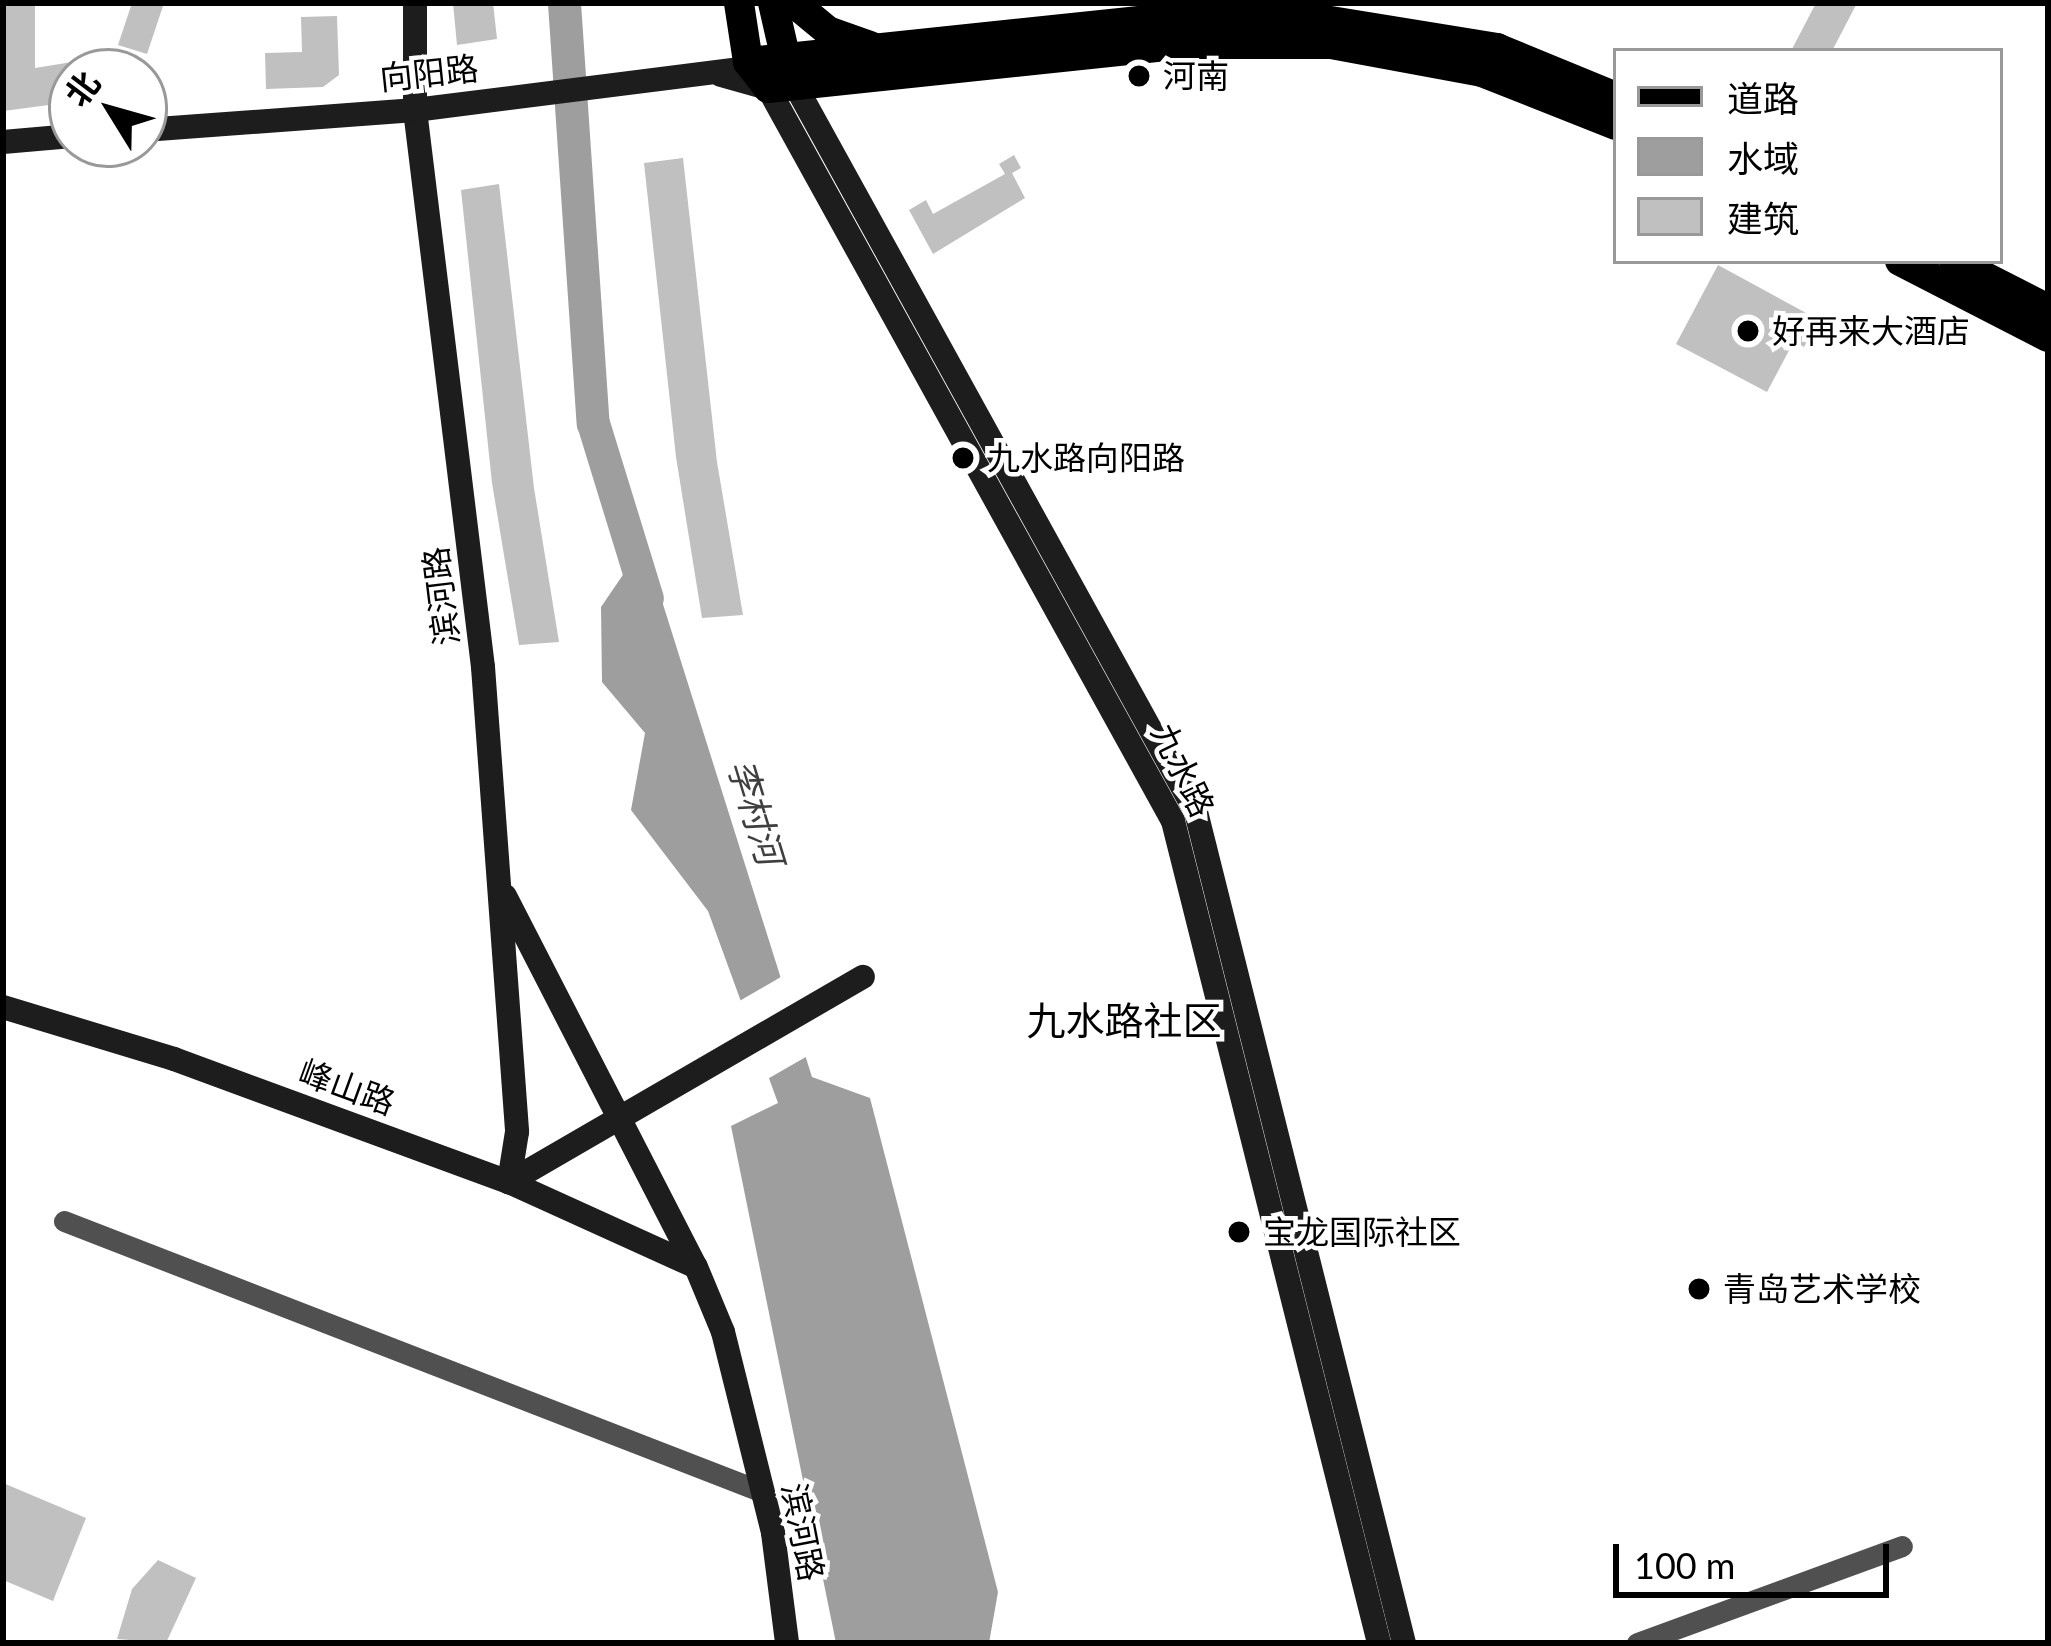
<!DOCTYPE html>
<meta charset="utf-8">
<style>
body{margin:0}
#map{position:relative;width:2051px;height:1646px;overflow:hidden;background:#fff;font-family:Lato,"Noto Sans SC",sans-serif}
div>[style]{position:absolute}
.water>*{inset:0;background:#9e9e9e}
.pier>*{inset:0;background:#fff}
.river>*{height:33px;margin:-16.5px;padding:0 16.5px;transform-origin:16.5px;border-radius:16.5px;background:#9e9e9e}
.building>*{inset:0;background:#c0c0c0}
.street>*{height:21px;margin:-10.5px;padding:0 10.5px;transform-origin:10.5px;border-radius:10.5px;background:#505050}
.secondary>*{height:24px;margin:-12px;padding:0 12px;transform-origin:12px;border-radius:12px;background:#1d1d1d}
.primary>*{height:30px;margin:-15px;padding:0 15px;transform-origin:15px;border-radius:15px;background:#000}
.dots>*{width:33px;height:33px;translate:-50% -50%;box-sizing:border-box;border:6px solid #fff;border-radius:50%}
span{translate:-50% -50%;white-space:nowrap;text-align:center;line-height:1.15;-webkit-text-stroke:9px #fff;paint-order:stroke}
.street-label{font-size:33px;color:#000}
.poi-label{font-size:33px;color:#000}
.left{translate:0 -50%;text-align:left}
.water-label{font-size:36px;color:#3f3f3f;font-style:italic}
.quarter-label{font-size:39px;color:#000}
.frame{position:absolute;inset:0;border:6px solid #000;pointer-events:none}
.legend{position:absolute;left:1613px;top:48px;width:390px;height:216px;box-sizing:border-box;background:#fff;border:3px solid #999;margin:0;padding:15px 21px;list-style:none;font-size:36px;color:#000}
.legend li{display:flex;align-items:center;gap:24px;height:60px}
.legend b{width:60px;border:3px solid #999}
.north{position:absolute;left:48px;top:48px;width:120px;height:120px;box-sizing:border-box;background:#fff;border:3px solid #999;border-radius:50%;rotate:307deg;font-size:33px;font-weight:700;line-height:48px;text-align:center;color:#000}
.north::after{content:'';display:block;margin:auto;width:42px;height:54px;background:#000;clip-path:polygon(50% 0,100% 100%,50% 72%,0 100%)}
.scale{position:absolute;left:1613px;top:1544px;width:276px;height:54px;box-sizing:border-box;border:6px solid #000;border-top:0;padding-left:15px;font-size:36px;line-height:42px;white-space:nowrap;color:#000;-webkit-text-stroke:9px #fff;paint-order:stroke}
</style>
<div id="map">
<div class="water">
<i style="clip-path:polygon(644px 544px,812px 1077px,870px 1098px,998px 1592px,989px 1643px,836px 1643px,731px 1126px,778px 1103px,708px 911px,631px 810px,645px 733px,602px 682px,601px 607px)"></i>
</div>
<div class="pier">
<i style="clip-path:polygon(786px 974px,811px 1054px,764px 1081px,736px 1003px)"></i>
</div>
<div class="river">
<i style="left:564px;top:3px;width:421px;rotate:86.1deg"></i>
<i style="left:593px;top:423px;width:183px;rotate:72.9deg"></i>
</div>
<div class="building">
<i style="clip-path:polygon(3px 3px,35px 3px,35px 68px,72px 62px,72px 102px,3px 111px)"></i>
<i style="clip-path:polygon(132px 3px,164px 3px,147px 54px,118px 45px)"></i>
<i style="clip-path:polygon(453px 3px,493px 3px,497px 39px,457px 45px)"></i>
<i style="clip-path:polygon(1816px 3px,1857px 3px,1832px 51px,1791px 51px)"></i>
<i style="clip-path:polygon(337px 16px,339px 75px,323px 87px,266px 89px,265px 53px,302px 52px,301px 17px)"></i>
<i style="clip-path:polygon(1014px 155px,1021px 168px,1012px 173px,1025px 198px,933px 254px,909px 210px,926px 200px,933px 214px,1005px 174px,999px 164px)"></i>
<i style="clip-path:polygon(683px 158px,717px 462px,743px 615px,702px 618px,676px 457px,644px 163px)"></i>
<i style="clip-path:polygon(499px 184px,534px 488px,559px 642px,519px 645px,492px 483px,461px 190px)"></i>
<i style="clip-path:polygon(1718px 265px,1819px 320px,1804px 347px,1794px 341px,1767px 392px,1676px 344px)"></i>
<i style="clip-path:polygon(3px 1483px,86px 1518px,53px 1601px,3px 1580px)"></i>
<i style="clip-path:polygon(158px 1560px,196px 1578px,166px 1643px,117px 1639px,132px 1589px)"></i>
</div>
<div class="street">
<i style="left:64px;top:1221px;width:750px;rotate:21.19deg"></i>
<i style="left:1637px;top:1643px;width:282px;rotate:-20.1deg"></i>
</div>
<div class="secondary">
<i style="left:415px;top:3px;width:107px;rotate:90deg"></i>
<i style="left:415px;top:110px;width:561px;rotate:83.04deg"></i>
<i style="left:483px;top:667px;width:466px;rotate:85.8deg"></i>
<i style="left:517px;top:1132px;width:51px;rotate:99.1deg"></i>
<i style="left:721px;top:75px;width:49px;rotate:15.5deg"></i>
<i style="left:768px;top:88px;width:837px;rotate:61.08deg"></i>
<i style="left:1173px;top:821px;width:847px;rotate:75.93deg"></i>
<i style="left:795px;top:85px;width:830px;rotate:61.12deg"></i>
<i style="left:1196px;top:812px;width:857px;rotate:75.95deg"></i>
<i style="left:144px;top:130px;width:272px;rotate:-4.2deg"></i>
<i style="left:415px;top:110px;width:320px;rotate:-7.2deg"></i>
<i style="left:3px;top:142px;width:69px;rotate:-5deg"></i>
<i style="left:505px;top:896px;width:415px;rotate:62.8deg"></i>
<i style="left:3px;top:1007px;width:179px;rotate:16.9deg"></i>
<i style="left:174px;top:1059px;width:357px;rotate:20.2deg"></i>
<i style="left:509px;top:1182px;width:205px;rotate:24.4deg"></i>
<i style="left:696px;top:1267px;width:70px;rotate:67.4deg"></i>
<i style="left:723px;top:1332px;width:207px;rotate:76deg"></i>
<i style="left:773px;top:1533px;width:111px;rotate:82.7deg"></i>
<i style="left:509px;top:1182px;width:409px;rotate:-30.1deg"></i>
</div>
<div class="primary">
<i style="left:739px;top:3px;width:60px;rotate:81.3deg"></i>
<i style="left:748px;top:62px;width:33px;rotate:52deg"></i>
<i style="left:768px;top:88px;width:424px;rotate:-6deg"></i>
<i style="left:1190px;top:44px;width:141px"></i>
<i style="left:1331px;top:44px;width:154px;rotate:10.5deg"></i>
<i style="left:1482px;top:72px;width:144px;rotate:21.6deg"></i>
<i style="left:773px;top:3px;width:72px;rotate:77.1deg"></i>
<i style="left:794px;top:3px;width:44px;rotate:39.5deg"></i>
<i style="left:828px;top:31px;width:45px;rotate:19.7deg"></i>
<i style="left:748px;top:62px;width:446px;rotate:-6deg"></i>
<i style="left:1192px;top:15px;width:102px"></i>
<i style="left:1294px;top:15px;width:206px;rotate:9.2deg"></i>
<i style="left:1497px;top:48px;width:129px;rotate:22.4deg"></i>
<i style="left:1900px;top:261px;width:166px;rotate:27.2deg"></i>
<i style="left:1954px;top:261px;width:106px;rotate:27.1deg"></i>
</div>
<div class="dots">
<i style="left:1139px;top:76px;background:#000"></i>
<i style="left:1748px;top:331px;background:#000"></i>
<i style="left:963px;top:458px;background:#000"></i>
<i style="left:1239px;top:1232px;background:#000"></i>
<i style="left:1699px;top:1289px;background:#000"></i>
</div>
<div class="street-label">
<span style="left:429px;top:73px;rotate:-6deg">向阳路</span>
<span style="left:441px;top:596px;rotate:-97deg">滨河路</span>
<span style="left:1183px;top:770px;rotate:64deg">九水路</span>
<span style="left:347px;top:1087px;rotate:20deg">峰山路</span>
<span style="left:803px;top:1532px;rotate:79deg">滨河路</span>
</div>
<div class="poi-label">
<span class="left" style="left:1163px;top:76px">河南</span>
<span class="left" style="left:1772px;top:331px">好再来大酒店</span>
<span class="left" style="left:987px;top:458px">九水路向阳路</span>
<span class="left" style="left:1263px;top:1232px">宝龙国际社区</span>
<span class="left" style="left:1723px;top:1289px">青岛艺术学校</span>
</div>
<div class="water-label">
<span style="left:756px;top:812px;rotate:73deg">李村河</span>
</div>
<div class="quarter-label">
<span style="left:1124px;top:1020px">九水路社区</span>
</div>
<div class="frame"></div>
<ul class="legend">
<li><b style="height:15px;background:#000"></b>道路</li>
<li><b style="height:33px;background:#9e9e9e"></b>水域</li>
<li><b style="height:33px;background:#c0c0c0"></b>建筑</li>
</ul>
<div class="north">北</div>
<div class="scale">100 m</div>
</div>
